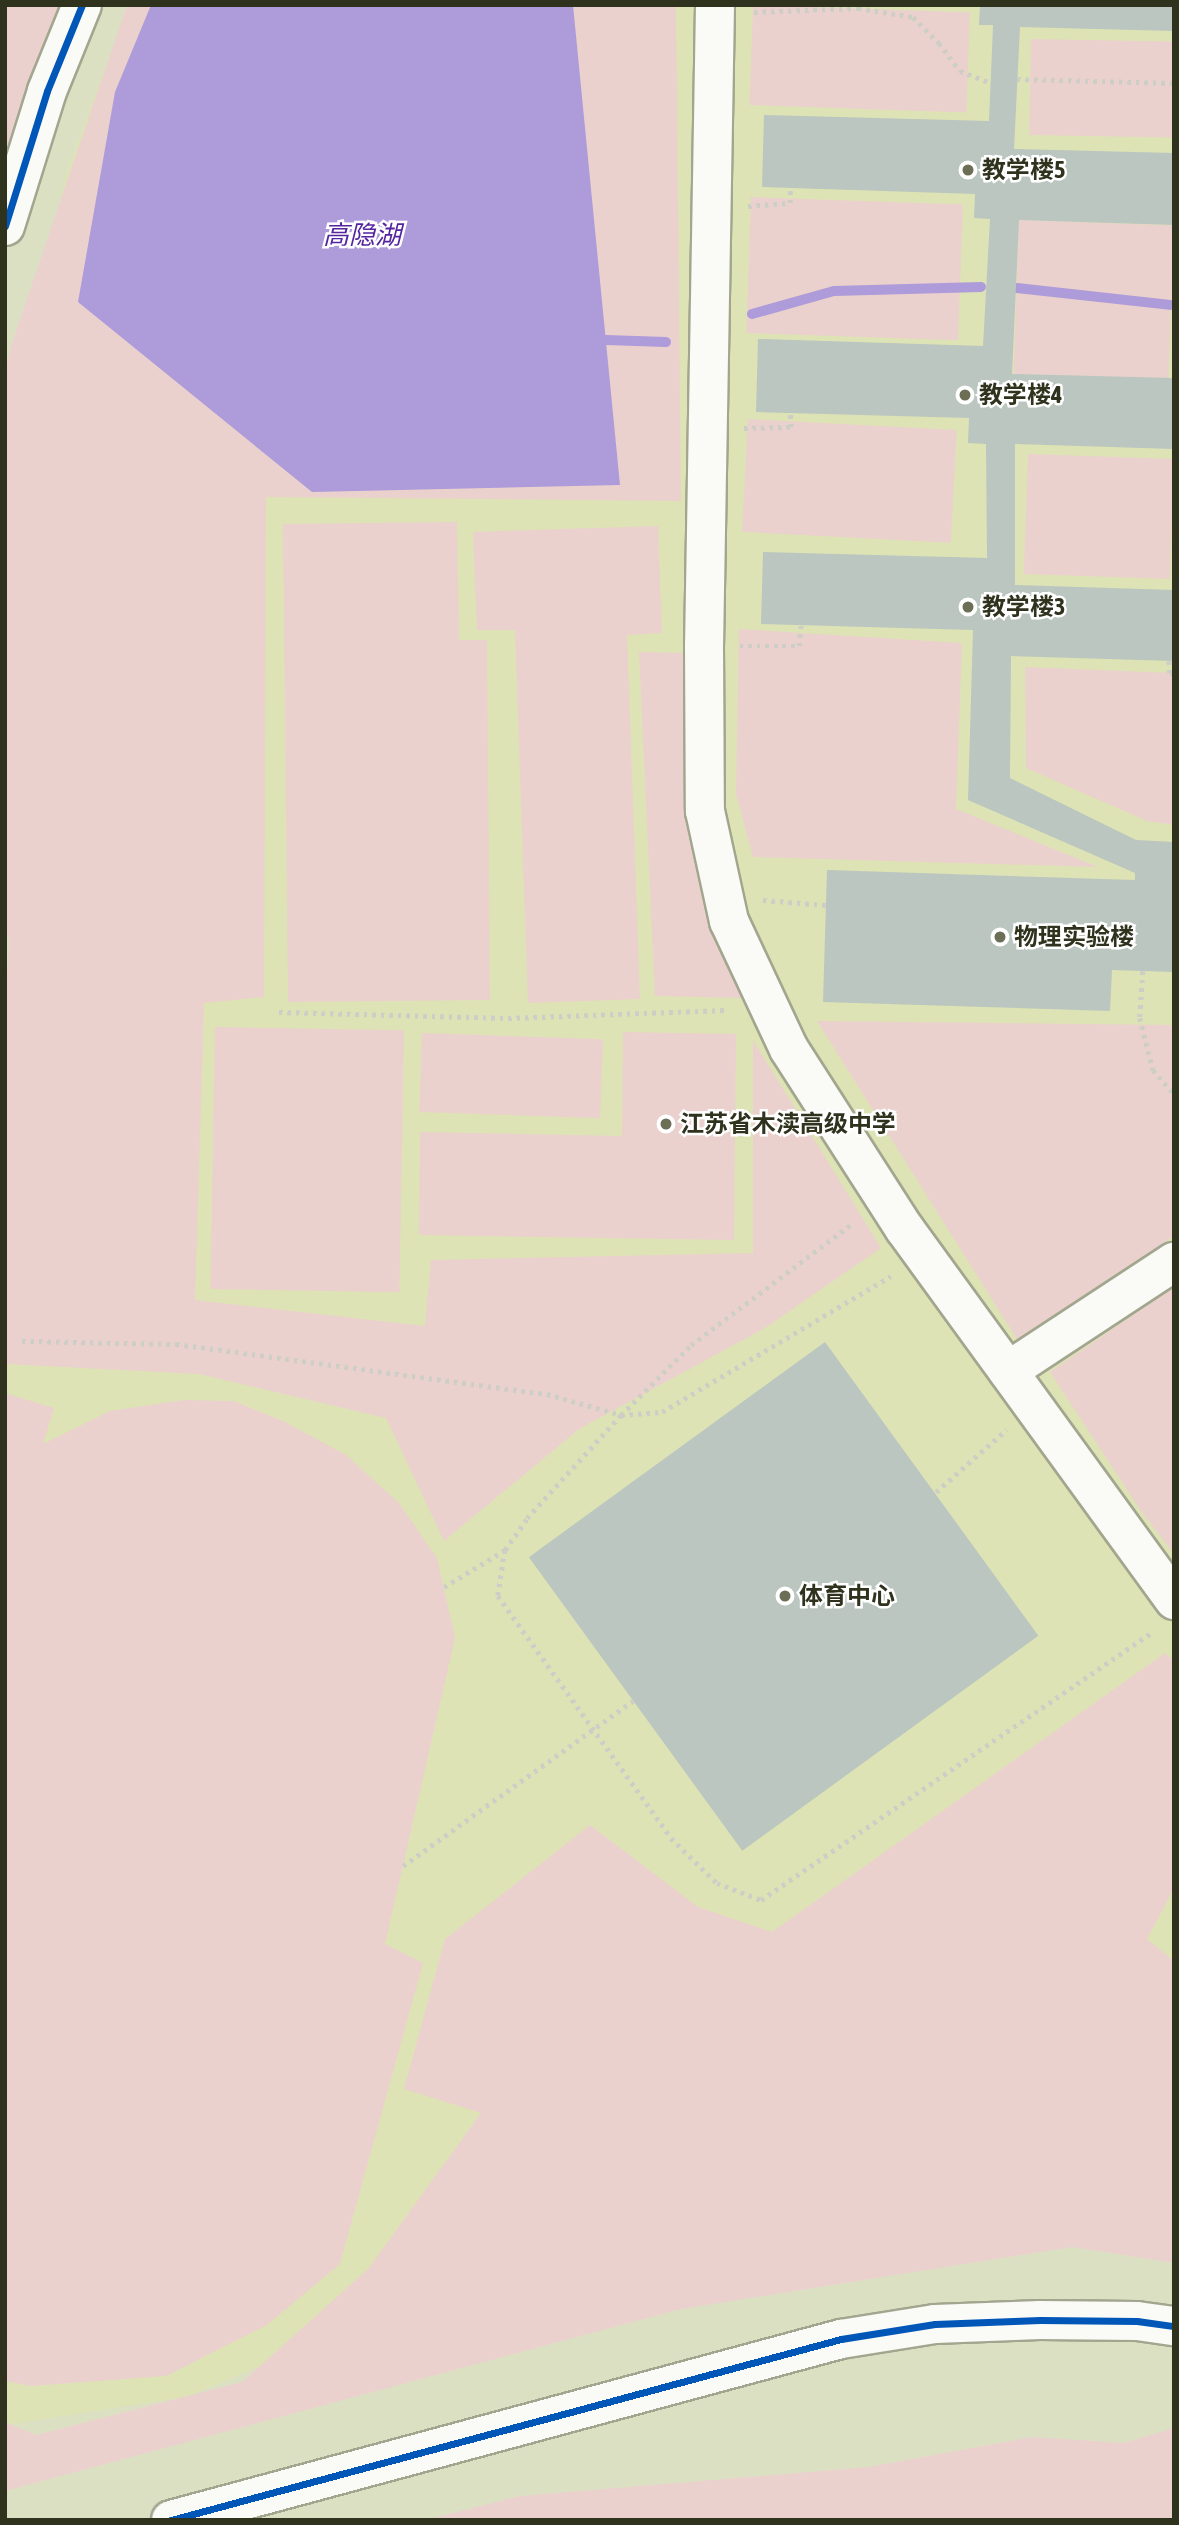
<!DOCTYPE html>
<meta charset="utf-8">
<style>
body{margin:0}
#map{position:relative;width:1179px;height:2525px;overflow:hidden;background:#dce0c3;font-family:"Asap Condensed","Noto Sans SC",sans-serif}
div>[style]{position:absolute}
.built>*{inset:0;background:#dde3b4}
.green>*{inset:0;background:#ebd1cd;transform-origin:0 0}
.water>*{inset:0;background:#ad9bda}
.stream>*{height:10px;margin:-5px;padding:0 5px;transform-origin:5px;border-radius:5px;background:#ad9bda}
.building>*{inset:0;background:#bac6bf;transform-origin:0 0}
.path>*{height:4.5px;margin-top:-2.25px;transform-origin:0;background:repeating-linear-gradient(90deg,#cdcec6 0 3.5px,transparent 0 8.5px)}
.roads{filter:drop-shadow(2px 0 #a3a68f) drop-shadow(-2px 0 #a3a68f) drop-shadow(0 2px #a3a68f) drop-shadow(0 -2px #a3a68f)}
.minor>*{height:38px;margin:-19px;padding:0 19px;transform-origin:19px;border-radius:19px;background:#fafaf6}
.cycleway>*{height:7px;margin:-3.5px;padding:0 3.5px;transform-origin:3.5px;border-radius:3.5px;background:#0057b8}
.dots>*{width:19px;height:19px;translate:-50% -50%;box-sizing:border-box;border:4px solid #fff;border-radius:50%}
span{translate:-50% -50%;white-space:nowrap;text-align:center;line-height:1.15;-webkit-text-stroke:5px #fff;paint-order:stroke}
.poi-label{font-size:24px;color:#2f321c;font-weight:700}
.left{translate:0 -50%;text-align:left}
.water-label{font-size:26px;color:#54259f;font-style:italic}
.frame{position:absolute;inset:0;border:7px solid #2f321c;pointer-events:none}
</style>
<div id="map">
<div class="built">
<i style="clip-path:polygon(128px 5px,1174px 5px,1174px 2169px,396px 2309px,186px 2397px,11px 2424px,5px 2424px,5px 1318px,35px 312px,66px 175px)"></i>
</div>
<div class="green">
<i style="clip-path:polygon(5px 5px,70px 5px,5px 203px)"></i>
<i style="clip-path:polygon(127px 5px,676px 5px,681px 501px,266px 497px,264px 997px,204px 1003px,195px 1300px,425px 1326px,431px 1260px,753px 1253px,753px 1040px,881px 1248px,765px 1328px,579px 1429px,444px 1541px,386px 1418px,199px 1374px,5px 1364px,5px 1015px,9px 940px,5px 930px,5px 373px,12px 343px)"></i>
<i style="left:753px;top:5px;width:217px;height:100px;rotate:2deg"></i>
<i style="left:1031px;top:39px;width:143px;height:96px;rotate:1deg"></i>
<i style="left:751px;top:197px;width:212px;height:136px;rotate:2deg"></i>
<i style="left:1019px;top:220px;width:155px;height:154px;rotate:2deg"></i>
<i style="left:748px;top:419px;width:209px;height:113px;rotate:3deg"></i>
<i style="left:1028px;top:454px;width:146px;height:120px;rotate:2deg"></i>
<i style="clip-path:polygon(457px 522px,459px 640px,487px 640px,490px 1000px,288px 1002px,283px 524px)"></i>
<i style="clip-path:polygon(658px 526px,662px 633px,627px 635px,640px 999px,528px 1003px,515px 630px,477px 630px,473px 532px)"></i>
<i style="clip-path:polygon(739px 629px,962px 643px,956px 809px,1098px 867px,753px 857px,736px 794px)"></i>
<i style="clip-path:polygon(639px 652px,684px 653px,689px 838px,743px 998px,655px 996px)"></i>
<i style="clip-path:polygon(1025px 667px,1174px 673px,1174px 825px,1147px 821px,1026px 768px)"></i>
<i style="clip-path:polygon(817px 1021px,1174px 1025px,1174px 1236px,1017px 1339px)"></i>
<i style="left:215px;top:1027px;width:189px;height:262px;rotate:1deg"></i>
<i style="clip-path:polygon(623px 1032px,736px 1034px,734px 1240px,419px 1235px,420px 1132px,622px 1136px)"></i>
<i style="left:422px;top:1033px;width:181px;height:79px;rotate:2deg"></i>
<i style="clip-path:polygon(1174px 1287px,1174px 1554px,1141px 1511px,1050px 1372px)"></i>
<i style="clip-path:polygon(5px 1393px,54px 1408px,43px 1444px,110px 1411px,184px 1400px,234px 1401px,283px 1421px,346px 1455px,399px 1503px,437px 1558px,455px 1638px,385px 1944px,423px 1963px,340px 2264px,267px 2325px,166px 2376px,31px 2386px,5px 2381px)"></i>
<i style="clip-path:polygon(1165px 1653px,1174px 1661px,1174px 1888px,1147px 1939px,1174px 1961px,1174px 2263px,1072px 2247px,681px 2309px,5px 2491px,5px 2422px,36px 2435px,242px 2382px,368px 2269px,481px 2113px,404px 2089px,445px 1939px,590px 1825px,698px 1907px,772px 1932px)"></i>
<i style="clip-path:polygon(1174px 2428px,1174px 2520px,425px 2520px,520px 2496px,869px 2467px,1032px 2437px,1124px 2443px)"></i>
</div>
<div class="water">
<i style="clip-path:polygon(151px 5px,573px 5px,620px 485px,312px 492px,78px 302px,115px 92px)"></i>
</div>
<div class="stream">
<i style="left:1017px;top:288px;width:154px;rotate:6.3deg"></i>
<i style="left:752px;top:314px;width:85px;rotate:-15.7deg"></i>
<i style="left:834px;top:291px;width:147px;rotate:-1.6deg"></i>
<i style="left:606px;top:340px;width:60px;rotate:1.9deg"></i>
</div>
<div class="building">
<i style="clip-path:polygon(980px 5px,1174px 5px,1174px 31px,1020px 27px,1014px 149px,1174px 153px,1174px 225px,1019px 220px,1012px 374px,1174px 378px,1174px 449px,1015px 444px,1015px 585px,1174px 590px,1174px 661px,1011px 656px,1010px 778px,1136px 840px,1174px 842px,1174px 972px,1112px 970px,1110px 1011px,823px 1002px,827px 870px,1135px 880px,1135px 873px,968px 800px,973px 630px,761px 624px,763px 552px,987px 558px,986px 444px,968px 443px,969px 418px,756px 412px,758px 339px,983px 346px,990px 219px,974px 218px,975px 194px,762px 187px,764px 115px,989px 121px,993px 25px,979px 25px)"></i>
<i style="left:825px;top:1342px;width:363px;height:366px;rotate:54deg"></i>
</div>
<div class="path">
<i style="left:754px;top:12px;width:104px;rotate:-2.2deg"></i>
<i style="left:858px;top:8px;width:56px;rotate:9.3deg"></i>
<i style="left:913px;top:17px;width:37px;rotate:45deg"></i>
<i style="left:939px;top:43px;width:35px;rotate:53deg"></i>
<i style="left:960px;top:71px;width:33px;rotate:21deg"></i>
<i style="left:1017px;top:79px;width:157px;rotate:1.5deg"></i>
<i style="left:748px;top:206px;width:42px;rotate:-4.1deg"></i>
<i style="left:790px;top:203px;width:15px;rotate:-90deg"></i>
<i style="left:744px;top:428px;width:47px;rotate:-1.2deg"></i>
<i style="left:791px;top:427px;width:14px;rotate:-94deg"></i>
<i style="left:740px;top:646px;width:59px"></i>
<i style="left:799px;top:646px;width:21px;rotate:-85deg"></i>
<i style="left:1169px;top:661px;width:13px;rotate:86deg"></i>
<i style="left:1170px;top:674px;width:4px;rotate:-14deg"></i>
<i style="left:763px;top:900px;width:63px;rotate:4.5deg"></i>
<i style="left:1143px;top:971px;width:47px;rotate:93.7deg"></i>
<i style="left:1140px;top:1018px;width:54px;rotate:76deg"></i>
<i style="left:1153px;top:1070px;width:32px;rotate:49deg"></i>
<i style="left:279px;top:1012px;width:229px;rotate:1.5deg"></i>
<i style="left:508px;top:1018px;width:219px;rotate:-2.1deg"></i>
<i style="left:22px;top:1341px;width:154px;rotate:1.1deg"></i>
<i style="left:176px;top:1344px;width:374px;rotate:7.7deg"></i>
<i style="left:547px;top:1394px;width:77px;rotate:15.8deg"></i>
<i style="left:621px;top:1415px;width:41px;rotate:-4.2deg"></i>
<i style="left:662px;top:1412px;width:266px;rotate:-30.7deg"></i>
<i style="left:936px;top:1492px;width:94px;rotate:-41.5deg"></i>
<i style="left:505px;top:1550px;width:47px;rotate:98.7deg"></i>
<i style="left:498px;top:1596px;width:297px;rotate:54.4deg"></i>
<i style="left:671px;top:1838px;width:64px;rotate:44.4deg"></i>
<i style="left:717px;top:1883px;width:47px;rotate:21.1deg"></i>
<i style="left:761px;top:1900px;width:474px;rotate:-34.4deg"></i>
<i style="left:444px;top:1587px;width:71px;rotate:-31.2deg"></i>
<i style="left:505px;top:1550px;width:39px;rotate:-55deg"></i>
<i style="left:527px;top:1518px;width:139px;rotate:-47.6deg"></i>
<i style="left:621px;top:1415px;width:99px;rotate:-45deg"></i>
<i style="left:691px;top:1345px;width:204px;rotate:-37deg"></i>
<i style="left:403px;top:1866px;width:284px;rotate:-35.7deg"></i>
</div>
<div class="roads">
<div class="minor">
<i style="left:715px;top:5px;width:640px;rotate:90.98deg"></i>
<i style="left:704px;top:645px;width:166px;rotate:89.7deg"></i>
<i style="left:705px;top:811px;width:113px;rotate:77.7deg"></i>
<i style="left:729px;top:921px;width:141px;rotate:64.9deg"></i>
<i style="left:789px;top:1049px;width:213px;rotate:57.3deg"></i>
<i style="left:904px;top:1228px;width:460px;rotate:54deg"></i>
<i style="left:5px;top:226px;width:141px;rotate:-72.7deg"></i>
<i style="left:47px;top:91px;width:93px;rotate:-67.9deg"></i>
<i style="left:1008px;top:1371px;width:199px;rotate:-33.3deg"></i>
<i style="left:171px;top:2520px;width:694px;rotate:-15.12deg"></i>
<i style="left:841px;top:2339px;width:95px;rotate:-9.1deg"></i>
<i style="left:935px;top:2324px;width:105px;rotate:-2.2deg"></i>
<i style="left:1040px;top:2320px;width:97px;rotate:0.6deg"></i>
<i style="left:1137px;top:2321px;width:37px;rotate:8deg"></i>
</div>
</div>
<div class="cycleway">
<i style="left:5px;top:226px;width:141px;rotate:-72.7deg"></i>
<i style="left:47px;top:91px;width:93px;rotate:-67.9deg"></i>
<i style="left:171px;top:2520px;width:694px;rotate:-15.12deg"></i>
<i style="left:841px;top:2339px;width:95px;rotate:-9.1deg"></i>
<i style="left:935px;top:2324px;width:105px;rotate:-2.2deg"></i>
<i style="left:1040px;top:2320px;width:97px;rotate:0.6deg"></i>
<i style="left:1137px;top:2321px;width:37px;rotate:8deg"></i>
</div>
<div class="dots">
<i style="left:968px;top:170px;background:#6c6f56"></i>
<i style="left:965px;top:395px;background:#6c6f56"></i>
<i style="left:968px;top:607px;background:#6c6f56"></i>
<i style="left:1000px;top:937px;background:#6c6f56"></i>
<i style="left:666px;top:1124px;background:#6c6f56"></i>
<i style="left:785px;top:1596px;background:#6c6f56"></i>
</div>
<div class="poi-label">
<span class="left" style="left:982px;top:170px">教学楼5</span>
<span class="left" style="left:979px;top:395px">教学楼4</span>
<span class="left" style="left:982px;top:607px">教学楼3</span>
<span class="left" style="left:1014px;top:937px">物理实验楼</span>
<span class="left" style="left:680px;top:1124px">江苏省木渎高级中学</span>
<span class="left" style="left:799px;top:1596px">体育中心</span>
</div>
<div class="water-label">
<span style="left:362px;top:236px">高隐湖</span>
</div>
<div class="frame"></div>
</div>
